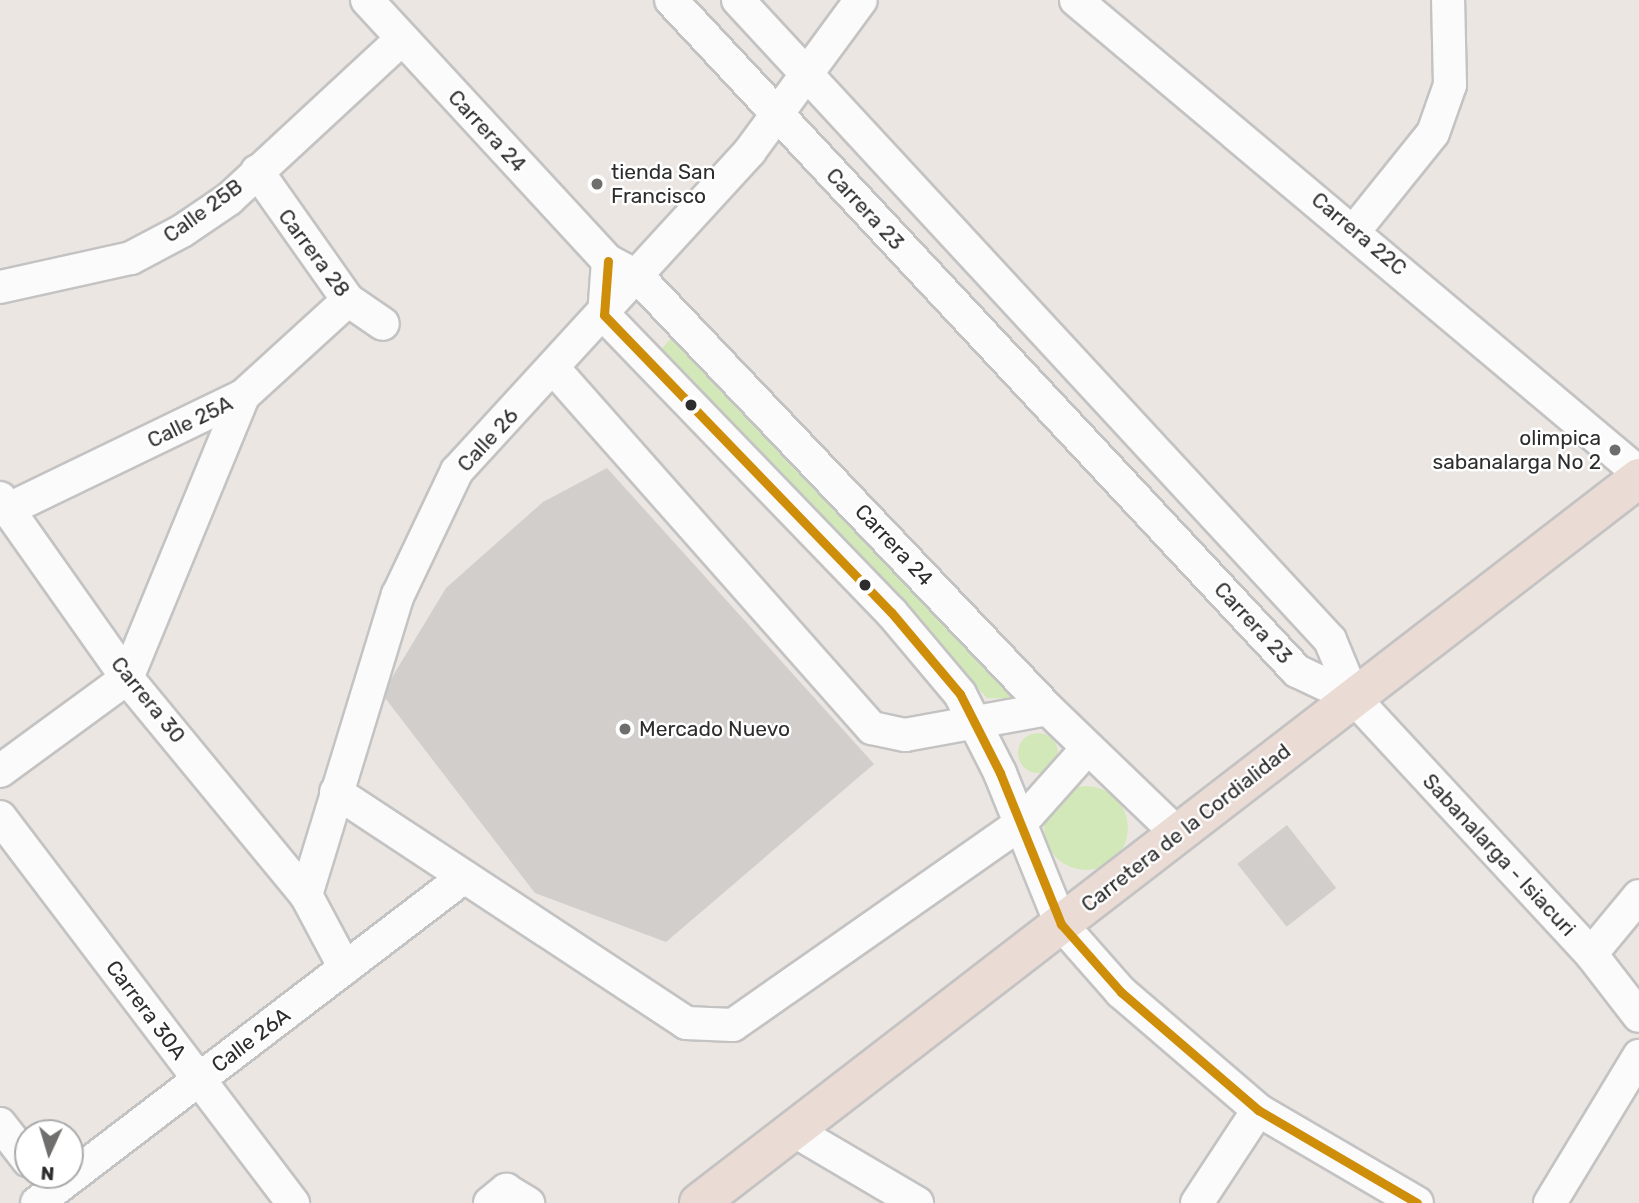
<!DOCTYPE html>
<style>
body{margin:0}
#map{position:relative;width:1639px;height:1203px;overflow:hidden;background:#ebe6e2;font-family:Rubik,sans-serif}
div>[style]{position:absolute}
.green>*{inset:0;background:#d3e8b8}
.round{border-radius:50%}
.building>*{inset:0;background:#d2cecb;transform-origin:0 0}
.roads{filter:drop-shadow(2px 0 #c4c3c3) drop-shadow(-2px 0 #c4c3c3) drop-shadow(0 2px #c4c3c3) drop-shadow(0 -2px #c4c3c3)}
.minor>*{height:32px;margin:-16px;padding:0 16px;transform-origin:16px;border-radius:16px;background:#fcfbfb}
.highway>*{height:38px;margin:-19px;padding:0 19px;transform-origin:19px;border-radius:19px;background:#eadbd4}
.bus-1>*{height:9px;margin:-4.5px;padding:0 4.5px;transform-origin:4.5px;border-radius:4.5px;background:#cf8e09}
.dots>*{width:19px;height:19px;translate:-50% -50%;box-sizing:border-box;border:4px solid #fff;border-radius:50%}
span{translate:-50% -50%;white-space:nowrap;text-align:center;line-height:1.15;-webkit-text-stroke:5px #fff;paint-order:stroke}
.street-label{font-size:21px;color:#2d2d2d}
.poi-label{font-size:21px;color:#2d2d2d}
.left{translate:0 -50%;text-align:left}
.right{translate:-100% -50%;text-align:right}
.north{position:absolute;left:14px;top:1119px;width:70px;height:70px;box-sizing:border-box;background:#fff;border:2px solid #ababab;border-radius:50%;rotate:184deg;font-size:19px;font-weight:700;line-height:28px;text-align:center;color:#2d2d2d}
.north::after{content:'';display:block;margin:auto;width:24px;height:32px;background:#706e6c;clip-path:polygon(50% 0,100% 100%,50% 72%,0 100%)}
</style>
<div id="map">
<div class="green">
<i style="clip-path:polygon(673px 336px,1021px 699px,987px 698px,659px 352px)"></i>
<i class="round" style="left:1018px;top:733px;width:40px;height:40px"></i>
<i class="round" style="left:1044px;top:786px;width:84px;height:84px"></i>
</div>
<div class="building">
<i style="clip-path:polygon(607px 468px,874px 764px,666px 942px,535px 893px,382px 694px,446px 588px,543px 502px)"></i>
<i style="left:1287px;top:825px;width:80px;height:63px;rotate:52deg"></i>
</div>
<div class="roads">
<div class="minor">
<i style="left:367px;top:0;width:355px;rotate:47.3deg"></i>
<i style="left:608px;top:261px;width:34px;rotate:28deg"></i>
<i style="left:638px;top:277px;width:596px;rotate:46.5deg"></i>
<i style="left:1048px;top:709px;width:180px;rotate:43.9deg"></i>
<i style="left:671px;top:0;width:918px;rotate:46.99deg"></i>
<i style="left:1297px;top:671px;width:63px;rotate:25.3deg"></i>
<i style="left:738px;top:0;width:872px;rotate:47.23deg"></i>
<i style="left:1330px;top:640px;width:63px;rotate:67.5deg"></i>
<i style="left:1354px;top:698px;width:349px;rotate:47.2deg"></i>
<i style="left:1591px;top:954px;width:78px;rotate:52.3deg"></i>
<i style="left:1076px;top:0;width:735px;rotate:40.04deg"></i>
<i style="left:257px;top:171px;width:158px;rotate:54.8deg"></i>
<i style="left:348px;top:300px;width:42px;rotate:34.4deg"></i>
<i style="left:1355px;top:230px;width:124px;rotate:-51.2deg"></i>
<i style="left:1433px;top:133px;width:51px;rotate:-70.5deg"></i>
<i style="left:1450px;top:85px;width:85px;rotate:-91.3deg"></i>
<i style="left:608px;top:261px;width:54px;rotate:94.2deg"></i>
<i style="left:604px;top:315px;width:413px;rotate:46deg"></i>
<i style="left:891px;top:612px;width:107px;rotate:49.9deg"></i>
<i style="left:960px;top:694px;width:89px;rotate:63.1deg"></i>
<i style="left:1000px;top:773px;width:163px;rotate:68deg"></i>
<i style="left:1061px;top:924px;width:91px;rotate:48.6deg"></i>
<i style="left:1121px;top:992px;width:181px;rotate:40.7deg"></i>
<i style="left:1258px;top:1110px;width:184px;rotate:30.3deg"></i>
<i style="left:0;top:287px;width:134px;rotate:-12.5deg"></i>
<i style="left:131px;top:258px;width:58px;rotate:-27.9deg"></i>
<i style="left:182px;top:231px;width:57px;rotate:-34.2deg"></i>
<i style="left:229px;top:199px;width:236px;rotate:-42.8deg"></i>
<i style="left:555px;top:370px;width:478px;rotate:48.5deg"></i>
<i style="left:872px;top:728px;width:34px;rotate:12deg"></i>
<i style="left:905px;top:735px;width:145px;rotate:-10.3deg"></i>
<i style="left:0;top:498px;width:220px;rotate:54.8deg"></i>
<i style="left:127px;top:678px;width:281px;rotate:50.5deg"></i>
<i style="left:306px;top:895px;width:83px;rotate:61.9deg"></i>
<i style="left:7px;top:510px;width:262px;rotate:-25.8deg"></i>
<i style="left:243px;top:396px;width:142px;rotate:-42.4deg"></i>
<i style="left:0;top:771px;width:157px;rotate:-36.2deg"></i>
<i style="left:127px;top:678px;width:305px;rotate:-67.6deg"></i>
<i style="left:336px;top:792px;width:419px;rotate:33.4deg"></i>
<i style="left:686px;top:1023px;width:47px;rotate:2.4deg"></i>
<i style="left:733px;top:1025px;width:352px;rotate:-35deg"></i>
<i style="left:1021px;top:823px;width:99px;rotate:-48.3deg"></i>
<i style="left:0;top:817px;width:485px;rotate:52.8deg"></i>
<i style="left:306px;top:895px;width:314px;rotate:-73deg"></i>
<i style="left:398px;top:595px;width:137px;rotate:-64.6deg"></i>
<i style="left:457px;top:471px;width:434px;rotate:-47.5deg"></i>
<i style="left:750px;top:151px;width:187px;rotate:-53.7deg"></i>
<i style="left:1591px;top:954px;width:75px;rotate:-50.4deg"></i>
<i style="left:0;top:1124px;width:46px;rotate:52.1deg"></i>
<i style="left:793px;top:1130px;width:144px;rotate:30.5deg"></i>
<i style="left:37px;top:1203px;width:537px;rotate:-37.36deg"></i>
<i style="left:490px;top:1203px;width:21px;rotate:-39deg"></i>
<i style="left:506px;top:1190px;width:26px;rotate:31deg"></i>
<i style="left:1197px;top:1203px;width:111px;rotate:-56.7deg"></i>
<i style="left:1550px;top:1203px;width:172px;rotate:-58.8deg"></i>
</div>
<div class="highway">
<i style="left:699px;top:1203px;width:1187px;rotate:-37.64deg"></i>
</div>
</div>
<div class="bus-1">
<i style="left:608px;top:261px;width:54px;rotate:94.2deg"></i>
<i style="left:604px;top:315px;width:413px;rotate:46deg"></i>
<i style="left:891px;top:612px;width:107px;rotate:49.9deg"></i>
<i style="left:960px;top:694px;width:89px;rotate:63.1deg"></i>
<i style="left:1000px;top:773px;width:163px;rotate:68deg"></i>
<i style="left:1061px;top:924px;width:91px;rotate:48.6deg"></i>
<i style="left:1121px;top:992px;width:181px;rotate:40.7deg"></i>
<i style="left:1258px;top:1110px;width:184px;rotate:30.3deg"></i>
</div>
<div class="dots">
<i style="left:597px;top:184px;background:#706e6c"></i>
<i style="left:691px;top:405px;background:#2d2d2d"></i>
<i style="left:1615px;top:450px;background:#706e6c"></i>
<i style="left:865px;top:585px;background:#2d2d2d"></i>
<i style="left:625px;top:729px;background:#706e6c"></i>
</div>
<div class="street-label">
<span style="left:487px;top:131px;rotate:47deg">Carrera 24</span>
<span style="left:865px;top:209px;rotate:47deg">Carrera 23</span>
<span style="left:203px;top:211px;rotate:-36deg">Calle 25B</span>
<span style="left:1359px;top:234px;rotate:40deg">Carrera 22C</span>
<span style="left:314px;top:253px;rotate:53deg">Carrera 28</span>
<span style="left:190px;top:422px;rotate:-26deg">Calle 25A</span>
<span style="left:488px;top:440px;rotate:-47deg">Calle 26</span>
<span style="left:894px;top:545px;rotate:47deg">Carrera 24</span>
<span style="left:1253px;top:623px;rotate:47deg">Carrera 23</span>
<span style="left:148px;top:700px;rotate:51deg">Carrera 30</span>
<span style="left:1186px;top:828px;rotate:-38deg">Carretera de la Cordialidad</span>
<span style="left:1499px;top:855px;rotate:47deg">Sabanalarga - Isiacuri</span>
<span style="left:146px;top:1010px;rotate:53deg">Carrera 30A</span>
<span style="left:251px;top:1040px;rotate:-37deg">Calle 26A</span>
</div>
<div class="poi-label">
<span class="left" style="left:611px;top:184px">tienda San<br>Francisco</span>
<span class="right" style="left:1601px;top:450px">olimpica<br>sabanalarga No 2</span>
<span class="left" style="left:639px;top:729px">Mercado Nuevo</span>
</div>
<div class="north">N</div>
</div>
